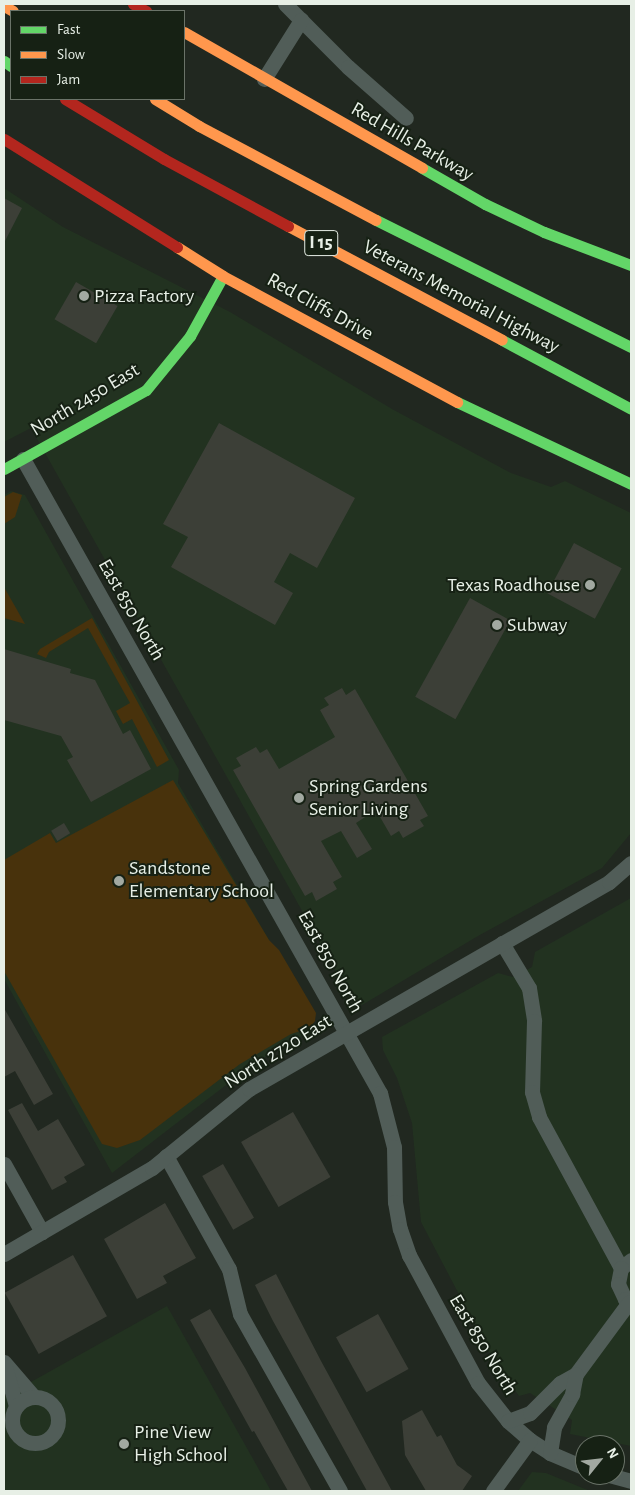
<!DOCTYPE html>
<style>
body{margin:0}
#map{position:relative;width:635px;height:1495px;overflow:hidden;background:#212820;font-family:"Alegreya Sans",sans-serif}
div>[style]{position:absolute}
.built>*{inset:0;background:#223220}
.green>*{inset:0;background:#48320c}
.building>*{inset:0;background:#3c3f37;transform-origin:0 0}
.street>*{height:15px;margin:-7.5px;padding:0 7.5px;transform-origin:7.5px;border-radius:7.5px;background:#515d58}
.street>.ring{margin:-7.5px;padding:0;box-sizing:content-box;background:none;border:15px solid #515d58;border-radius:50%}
.fast>*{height:11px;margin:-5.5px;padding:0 5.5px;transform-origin:5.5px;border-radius:5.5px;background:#63d668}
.slow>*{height:11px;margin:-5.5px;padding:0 5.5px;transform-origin:5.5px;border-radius:5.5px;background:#ff974d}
.jam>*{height:11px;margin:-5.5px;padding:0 5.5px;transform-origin:5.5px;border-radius:5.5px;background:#b3261e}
.dots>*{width:14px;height:14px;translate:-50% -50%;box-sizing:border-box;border:2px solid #162114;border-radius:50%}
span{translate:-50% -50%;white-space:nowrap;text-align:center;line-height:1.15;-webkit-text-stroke:4px #162114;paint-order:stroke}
.shield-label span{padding:1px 4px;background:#162114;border:1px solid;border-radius:4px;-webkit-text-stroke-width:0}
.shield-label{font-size:19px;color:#e7efe6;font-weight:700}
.street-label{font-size:20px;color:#e7efe6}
.poi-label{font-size:20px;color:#e7efe6}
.left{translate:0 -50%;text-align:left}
.right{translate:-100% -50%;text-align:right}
.frame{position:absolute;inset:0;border:5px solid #e7efe6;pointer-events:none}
.legend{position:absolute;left:10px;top:10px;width:175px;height:90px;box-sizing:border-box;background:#162114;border:1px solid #6a7368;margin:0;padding:6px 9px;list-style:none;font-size:15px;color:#e7efe6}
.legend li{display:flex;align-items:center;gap:10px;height:25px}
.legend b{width:25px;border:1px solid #6a7368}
.north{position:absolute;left:575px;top:1435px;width:50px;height:50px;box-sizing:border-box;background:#162114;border:1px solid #6a7368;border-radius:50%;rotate:61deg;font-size:14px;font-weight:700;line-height:20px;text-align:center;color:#e7efe6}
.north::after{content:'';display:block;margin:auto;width:18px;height:22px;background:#a2a9a1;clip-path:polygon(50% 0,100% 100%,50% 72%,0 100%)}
</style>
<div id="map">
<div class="built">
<i style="clip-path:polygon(4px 188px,63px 227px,230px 312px,392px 409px,511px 473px,551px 487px,565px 481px,631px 513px,631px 833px,602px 868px,478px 936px,362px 1005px,351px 998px,31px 428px,4px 442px)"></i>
<i style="clip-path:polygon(11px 491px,25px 495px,179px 770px,178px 783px,313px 1016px,313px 1029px,252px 1065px,112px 1173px,4px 979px,4px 495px)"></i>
<i style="clip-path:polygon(631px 898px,631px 1446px,570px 1434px,572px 1420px,530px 1393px,519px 1396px,494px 1361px,421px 1222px,412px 1123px,397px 1078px,383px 1050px,382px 1037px,498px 973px,513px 977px,532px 967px,535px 952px)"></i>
<i style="clip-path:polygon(167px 1306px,271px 1491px,4px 1491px,4px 1397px)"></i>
<i style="clip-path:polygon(532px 1472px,546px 1473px,590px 1491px,518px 1491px)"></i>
</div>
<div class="green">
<i style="clip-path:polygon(13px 492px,22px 495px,15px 517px,4px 524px,4px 497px)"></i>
<i style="clip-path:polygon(4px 587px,25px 624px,4px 618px)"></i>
<i style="clip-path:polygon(92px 618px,169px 760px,157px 767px,132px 719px,123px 724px,116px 711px,130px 703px,88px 628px,49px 652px,46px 658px,37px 654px,40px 649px)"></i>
<i style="clip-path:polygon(173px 780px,269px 940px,279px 950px,316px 1013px,315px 1021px,310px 1028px,291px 1034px,240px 1064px,140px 1140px,117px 1148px,102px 1144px,4px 971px,4px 860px,50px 833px,56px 843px)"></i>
</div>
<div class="building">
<i style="clip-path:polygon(4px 198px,22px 208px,4px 243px)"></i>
<i style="left:76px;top:282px;width:48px;height:43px;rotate:30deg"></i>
<i style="clip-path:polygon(219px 423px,355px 498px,317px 568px,290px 553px,274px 582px,293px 593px,275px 625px,171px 567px,188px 537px,163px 524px)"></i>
<i style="left:574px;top:543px;width:54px;height:57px;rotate:28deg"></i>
<i style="left:470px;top:598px;width:46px;height:113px;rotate:29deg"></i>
<i style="clip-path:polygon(4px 649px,71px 669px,70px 673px,95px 680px,123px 734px,130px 730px,151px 769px,91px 802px,67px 760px,73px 757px,61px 736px,4px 720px)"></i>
<i style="clip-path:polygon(342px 688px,346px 695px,355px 689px,428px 816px,420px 820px,424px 826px,403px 838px,399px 831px,391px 836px,376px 810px,356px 823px,372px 849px,357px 858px,341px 831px,321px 841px,342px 877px,333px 882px,337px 889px,316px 901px,312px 892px,305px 896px,233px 770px,241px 766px,236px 758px,256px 747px,260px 753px,267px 749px,279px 769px,335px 737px,320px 710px,329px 705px,324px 698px)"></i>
<i style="left:64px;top:823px;width:12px;height:15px;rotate:59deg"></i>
<i style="clip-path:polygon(4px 1008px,53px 1094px,34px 1105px,15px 1071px,4px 1077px)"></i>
<i style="clip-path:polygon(22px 1103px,38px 1131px,58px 1119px,85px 1165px,64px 1177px,67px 1182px,52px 1190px,8px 1110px)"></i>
<i style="left:293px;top:1112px;width:75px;height:60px;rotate:60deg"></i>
<i style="left:223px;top:1164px;width:62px;height:24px;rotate:60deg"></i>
<i style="clip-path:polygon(165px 1203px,196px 1258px,163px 1276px,167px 1283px,137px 1299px,104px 1239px)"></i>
<i style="left:73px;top:1255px;width:70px;height:78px;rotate:61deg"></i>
<i style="clip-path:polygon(276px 1274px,321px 1361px,392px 1491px,367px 1491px,273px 1321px,255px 1285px)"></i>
<i style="clip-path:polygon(210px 1309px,245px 1368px,312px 1491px,288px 1491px,254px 1431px,252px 1432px,190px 1320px)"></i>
<i style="left:378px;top:1314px;width:63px;height:48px;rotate:61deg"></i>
<i style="clip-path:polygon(422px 1410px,437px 1437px,441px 1435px,457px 1465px,472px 1476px,462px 1491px,426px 1491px,405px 1455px,402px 1421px)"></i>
</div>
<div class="street">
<i style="left:285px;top:4px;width:89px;rotate:45deg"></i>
<i style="left:348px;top:67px;width:77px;rotate:41.3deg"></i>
<i style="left:264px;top:79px;width:70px;rotate:-57.9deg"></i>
<i style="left:23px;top:459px;width:728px;rotate:60.62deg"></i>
<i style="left:380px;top:1093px;width:56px;rotate:75.5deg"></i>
<i style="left:394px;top:1147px;width:55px;rotate:89deg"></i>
<i style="left:395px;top:1202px;width:27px;rotate:80deg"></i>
<i style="left:400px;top:1229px;width:28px;rotate:71deg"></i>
<i style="left:409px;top:1255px;width:145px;rotate:61.7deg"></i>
<i style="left:478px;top:1383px;width:48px;rotate:51.7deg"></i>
<i style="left:508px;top:1421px;width:29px;rotate:41deg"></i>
<i style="left:530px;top:1440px;width:24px;rotate:33deg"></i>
<i style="left:550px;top:1453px;width:38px;rotate:23deg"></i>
<i style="left:502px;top:943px;width:52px;rotate:59deg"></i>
<i style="left:529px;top:988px;width:33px;rotate:81deg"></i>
<i style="left:534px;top:1021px;width:71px;rotate:91.6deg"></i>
<i style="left:532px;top:1092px;width:26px;rotate:74deg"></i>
<i style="left:539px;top:1117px;width:172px;rotate:61.5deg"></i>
<i style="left:166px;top:1156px;width:129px;rotate:60.9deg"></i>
<i style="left:229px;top:1269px;width:46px;rotate:76.3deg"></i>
<i style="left:240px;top:1314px;width:203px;rotate:60.5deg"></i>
<i style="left:4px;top:1164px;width:78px;rotate:60.8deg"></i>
<i style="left:4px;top:1254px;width:171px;rotate:-30.2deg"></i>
<i style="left:152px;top:1168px;width:125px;rotate:-39.2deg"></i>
<i style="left:249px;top:1089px;width:415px;rotate:-29.9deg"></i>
<i style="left:609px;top:882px;width:29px;rotate:-41deg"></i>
<i style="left:631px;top:1260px;width:13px;rotate:141deg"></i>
<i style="left:621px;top:1268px;width:16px;rotate:101deg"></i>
<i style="left:618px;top:1284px;width:17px;rotate:65deg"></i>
<i style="left:625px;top:1299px;width:8px;rotate:40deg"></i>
<i style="left:4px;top:1362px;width:45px;rotate:49.5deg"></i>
<i style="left:5px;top:1367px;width:41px;rotate:74.2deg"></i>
<i class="ring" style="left:12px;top:1397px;width:31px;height:31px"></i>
<i style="left:508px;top:1421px;width:23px;rotate:-20deg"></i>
<i style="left:530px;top:1413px;width:42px;rotate:-45deg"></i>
<i style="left:560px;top:1383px;width:18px;rotate:-29deg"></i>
<i style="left:576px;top:1374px;width:89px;rotate:-53.6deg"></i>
<i style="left:550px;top:1453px;width:26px;rotate:-81deg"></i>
<i style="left:554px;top:1427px;width:38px;rotate:-61deg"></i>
<i style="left:572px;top:1394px;width:20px;rotate:-79deg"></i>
<i style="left:609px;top:1475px;width:23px;rotate:15deg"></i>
<i style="left:493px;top:1491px;width:63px;rotate:-54deg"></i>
</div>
<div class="fast">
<i style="left:4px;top:61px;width:9px;rotate:36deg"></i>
<i style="left:422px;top:168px;width:73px;rotate:29.7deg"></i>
<i style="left:485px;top:204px;width:65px;rotate:25.4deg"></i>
<i style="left:544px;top:232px;width:93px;rotate:20.8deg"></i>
<i style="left:376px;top:220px;width:285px;rotate:26.5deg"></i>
<i style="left:502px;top:340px;width:146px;rotate:28.1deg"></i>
<i style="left:457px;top:402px;width:192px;rotate:25.2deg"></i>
<i style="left:4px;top:469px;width:162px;rotate:-29.1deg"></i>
<i style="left:146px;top:390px;width:70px;rotate:-50.8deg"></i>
<i style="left:190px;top:336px;width:68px;rotate:-61.2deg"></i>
</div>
<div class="slow">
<i style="left:4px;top:6px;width:10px;rotate:29deg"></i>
<i style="left:184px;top:32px;width:274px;rotate:29.7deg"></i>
<i style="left:155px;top:99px;width:52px;rotate:31.5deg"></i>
<i style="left:199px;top:126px;width:200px;rotate:28deg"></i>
<i style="left:288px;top:226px;width:242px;rotate:28deg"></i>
<i style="left:177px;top:247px;width:54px;rotate:32.2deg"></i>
<i style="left:223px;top:276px;width:266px;rotate:28.3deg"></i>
</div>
<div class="jam">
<i style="left:133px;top:4px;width:15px;rotate:28deg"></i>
<i style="left:65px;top:99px;width:116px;rotate:31.2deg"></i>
<i style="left:164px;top:159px;width:141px;rotate:28.4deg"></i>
<i style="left:4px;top:139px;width:204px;rotate:32deg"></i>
</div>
<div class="dots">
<i style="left:84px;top:296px;background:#a2a9a1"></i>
<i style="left:590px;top:585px;background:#a2a9a1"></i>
<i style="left:497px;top:625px;background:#a2a9a1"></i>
<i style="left:299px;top:798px;background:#a2a9a1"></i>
<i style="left:119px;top:881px;background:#a2a9a1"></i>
<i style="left:124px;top:1444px;background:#a2a9a1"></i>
</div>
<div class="shield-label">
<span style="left:321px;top:243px">I 15</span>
</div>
<div class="street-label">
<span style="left:412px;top:142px;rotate:30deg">Red Hills Parkway</span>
<span style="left:461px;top:297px;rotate:28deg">Veterans Memorial Highway</span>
<span style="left:320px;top:307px;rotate:29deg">Red Cliffs Drive</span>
<span style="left:85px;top:400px;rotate:-31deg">North 2450 East</span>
<span style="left:131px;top:610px;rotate:60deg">East 850 North</span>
<span style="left:330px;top:962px;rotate:61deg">East 850 North</span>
<span style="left:278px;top:1052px;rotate:-32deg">North 2720 East</span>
<span style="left:483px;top:1345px;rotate:59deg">East 850 North</span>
</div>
<div class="poi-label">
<span class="left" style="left:94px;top:296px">Pizza Factory</span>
<span class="right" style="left:580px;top:585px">Texas Roadhouse</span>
<span class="left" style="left:507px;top:625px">Subway</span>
<span class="left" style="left:309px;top:798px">Spring Gardens<br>Senior Living</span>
<span class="left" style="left:129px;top:880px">Sandstone<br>Elementary School</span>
<span class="left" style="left:134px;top:1444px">Pine View<br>High School</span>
</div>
<div class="frame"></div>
<ul class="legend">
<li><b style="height:6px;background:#63d668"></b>Fast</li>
<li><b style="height:6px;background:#ff974d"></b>Slow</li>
<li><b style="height:6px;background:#b3261e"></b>Jam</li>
</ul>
<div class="north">N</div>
</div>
